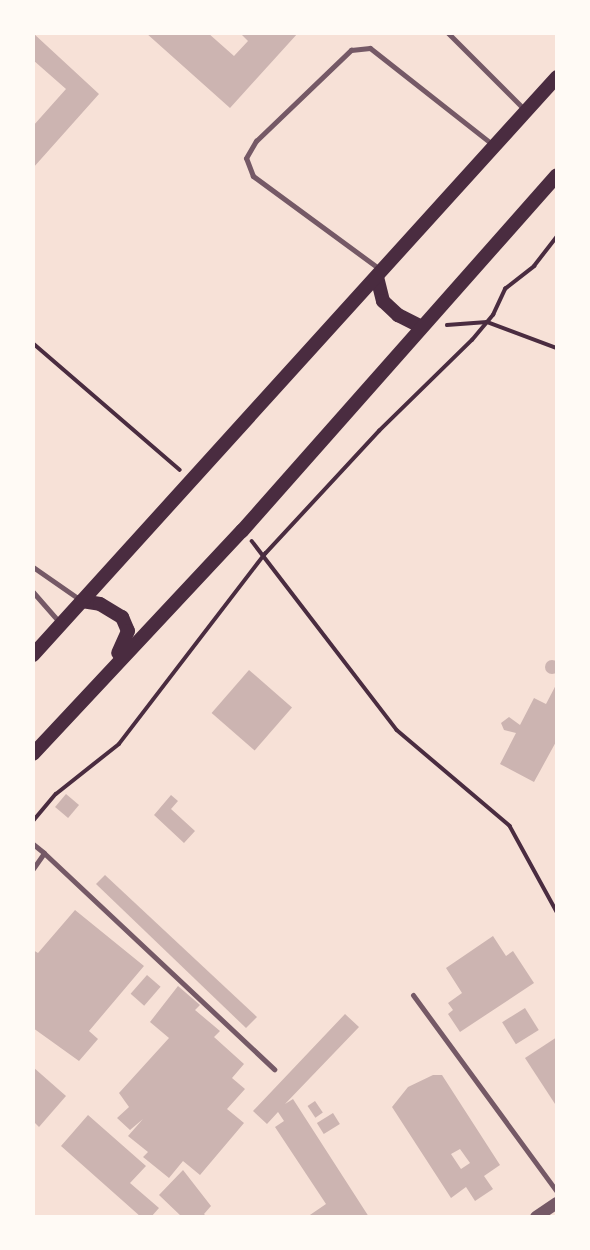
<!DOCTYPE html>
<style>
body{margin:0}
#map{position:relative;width:590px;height:1250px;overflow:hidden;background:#f7e1d7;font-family:"Noto Sans",sans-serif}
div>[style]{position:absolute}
.building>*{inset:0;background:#ccb4b1;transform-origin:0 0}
.round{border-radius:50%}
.path>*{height:3.5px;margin:-1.75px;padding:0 1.75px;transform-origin:1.75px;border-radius:1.75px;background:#4a2c40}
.service>*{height:5px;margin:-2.5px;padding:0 2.5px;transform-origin:2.5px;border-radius:2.5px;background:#755966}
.tertiary>*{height:12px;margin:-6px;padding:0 6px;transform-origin:6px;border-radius:6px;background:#755966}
.secondary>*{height:14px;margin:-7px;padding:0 7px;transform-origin:7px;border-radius:7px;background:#4a2c40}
span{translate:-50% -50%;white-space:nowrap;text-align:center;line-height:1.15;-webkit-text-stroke:5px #fffaf5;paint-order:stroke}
.frame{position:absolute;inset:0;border:35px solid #fffaf5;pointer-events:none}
</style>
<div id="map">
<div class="building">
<i style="clip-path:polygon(33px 33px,99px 94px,33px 168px,33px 126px,66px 89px,33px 60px)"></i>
<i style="clip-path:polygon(146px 33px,208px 33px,234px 56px,248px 41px,240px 33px,298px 33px,230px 108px)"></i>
<i class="round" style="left:545px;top:660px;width:14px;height:14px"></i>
<i style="left:249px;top:670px;width:57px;height:57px;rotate:41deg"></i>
<i style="clip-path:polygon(557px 683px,557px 740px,534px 782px,500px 764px,516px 733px,504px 730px,501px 723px,509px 717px,520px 725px,534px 698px,546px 704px)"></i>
<i style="left:66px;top:794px;width:17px;height:17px;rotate:40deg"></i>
<i style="clip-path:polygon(171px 795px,178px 801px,171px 809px,195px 831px,184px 843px,154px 815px)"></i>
<i style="clip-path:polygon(105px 875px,257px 1017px,246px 1028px,96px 884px)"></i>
<i style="clip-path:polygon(75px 910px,144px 966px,89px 1031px,98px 1039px,79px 1061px,33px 1028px,33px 950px,38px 953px)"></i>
<i style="clip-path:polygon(493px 936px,506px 956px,513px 951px,534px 983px,460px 1032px,448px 1014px,453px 1010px,448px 1003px,462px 993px,446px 968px)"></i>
<i style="left:147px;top:975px;width:18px;height:25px;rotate:41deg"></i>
<i style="clip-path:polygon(178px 986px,200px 1005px,195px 1010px,220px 1031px,214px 1037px,244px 1064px,232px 1078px,245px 1089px,227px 1109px,244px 1123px,200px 1175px,183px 1161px,169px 1178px,143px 1157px,148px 1152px,128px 1136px,143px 1119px,130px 1130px,117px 1118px,129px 1107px,119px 1093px,169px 1038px,150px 1022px)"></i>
<i style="left:525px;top:1008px;width:26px;height:27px;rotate:58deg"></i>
<i style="clip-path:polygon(345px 1014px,359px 1027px,285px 1104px,293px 1099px,369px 1217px,307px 1217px,326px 1204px,275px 1127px,284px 1121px,278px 1112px,267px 1124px,253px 1111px)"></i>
<i style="clip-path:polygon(557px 1037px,557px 1107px,525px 1058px)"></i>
<i style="clip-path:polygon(33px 1067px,66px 1096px,39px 1127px,33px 1121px)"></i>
<i style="clip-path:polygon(evenodd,433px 1075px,442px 1075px,500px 1165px,484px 1176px,493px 1189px,475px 1201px,466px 1187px,451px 1198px,392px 1107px,408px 1087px,433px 1075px,460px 1149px,470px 1163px,461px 1169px,451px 1154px,460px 1149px)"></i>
<i style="left:315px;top:1101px;width:14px;height:9px;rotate:56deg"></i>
<i style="left:333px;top:1113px;width:13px;height:19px;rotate:58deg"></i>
<i style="clip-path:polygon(88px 1115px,146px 1166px,130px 1183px,159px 1208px,151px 1217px,141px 1217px,61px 1146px)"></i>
<i style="clip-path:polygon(183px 1170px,211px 1206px,204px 1214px,207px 1217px,182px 1217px,159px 1195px)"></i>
</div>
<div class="path">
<i style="left:447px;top:325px;width:40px;rotate:-4.3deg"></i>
<i style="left:487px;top:322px;width:75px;rotate:20.4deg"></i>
<i style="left:33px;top:343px;width:194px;rotate:40.8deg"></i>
<i style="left:252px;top:541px;width:238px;rotate:52.5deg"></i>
<i style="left:397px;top:730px;width:148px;rotate:40.3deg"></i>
<i style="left:510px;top:826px;width:98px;rotate:61.3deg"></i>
<i style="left:33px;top:821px;width:35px;rotate:-50deg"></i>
<i style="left:56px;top:794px;width:80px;rotate:-38.4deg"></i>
<i style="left:119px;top:744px;width:240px;rotate:-52.5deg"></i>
<i style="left:265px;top:554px;width:168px;rotate:-47.2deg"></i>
<i style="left:379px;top:431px;width:130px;rotate:-44.4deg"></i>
<i style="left:472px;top:340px;width:33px;rotate:-50deg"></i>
<i style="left:493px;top:315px;width:29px;rotate:-65deg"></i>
<i style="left:505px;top:289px;width:37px;rotate:-38deg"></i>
<i style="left:534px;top:266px;width:37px;rotate:-52deg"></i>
</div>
<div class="service">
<i style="left:448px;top:33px;width:107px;rotate:45deg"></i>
<i style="left:381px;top:270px;width:159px;rotate:-143.7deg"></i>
<i style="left:253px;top:176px;width:19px;rotate:-111deg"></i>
<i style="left:246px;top:158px;width:20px;rotate:-60deg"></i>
<i style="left:256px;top:141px;width:132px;rotate:-43.8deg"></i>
<i style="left:351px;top:50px;width:19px;rotate:-6deg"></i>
<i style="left:370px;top:48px;width:155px;rotate:38.2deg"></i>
<i style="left:33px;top:567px;width:60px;rotate:34.8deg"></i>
<i style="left:33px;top:592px;width:43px;rotate:48.8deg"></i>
<i style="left:33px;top:844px;width:14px;rotate:39deg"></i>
<i style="left:44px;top:853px;width:19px;rotate:125deg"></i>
<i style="left:44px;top:853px;width:316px;rotate:43.2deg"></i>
<i style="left:413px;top:995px;width:244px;rotate:53.8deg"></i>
</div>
<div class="tertiary">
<i style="left:536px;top:1217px;width:25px;rotate:-34deg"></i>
</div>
<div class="secondary">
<i style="left:377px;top:277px;width:25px;rotate:76deg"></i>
<i style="left:383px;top:301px;width:21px;rotate:43deg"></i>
<i style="left:398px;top:315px;width:25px;rotate:27deg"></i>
<i style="left:82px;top:601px;width:18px;rotate:9deg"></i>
<i style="left:100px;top:604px;width:26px;rotate:31deg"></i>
<i style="left:122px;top:617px;width:15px;rotate:67deg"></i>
<i style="left:128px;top:631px;width:24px;rotate:114deg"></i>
<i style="left:33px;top:655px;width:780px;rotate:-47.81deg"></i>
<i style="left:33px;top:754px;width:306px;rotate:-46.9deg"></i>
<i style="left:242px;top:531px;width:475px;rotate:-48.5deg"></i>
</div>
<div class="frame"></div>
</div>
